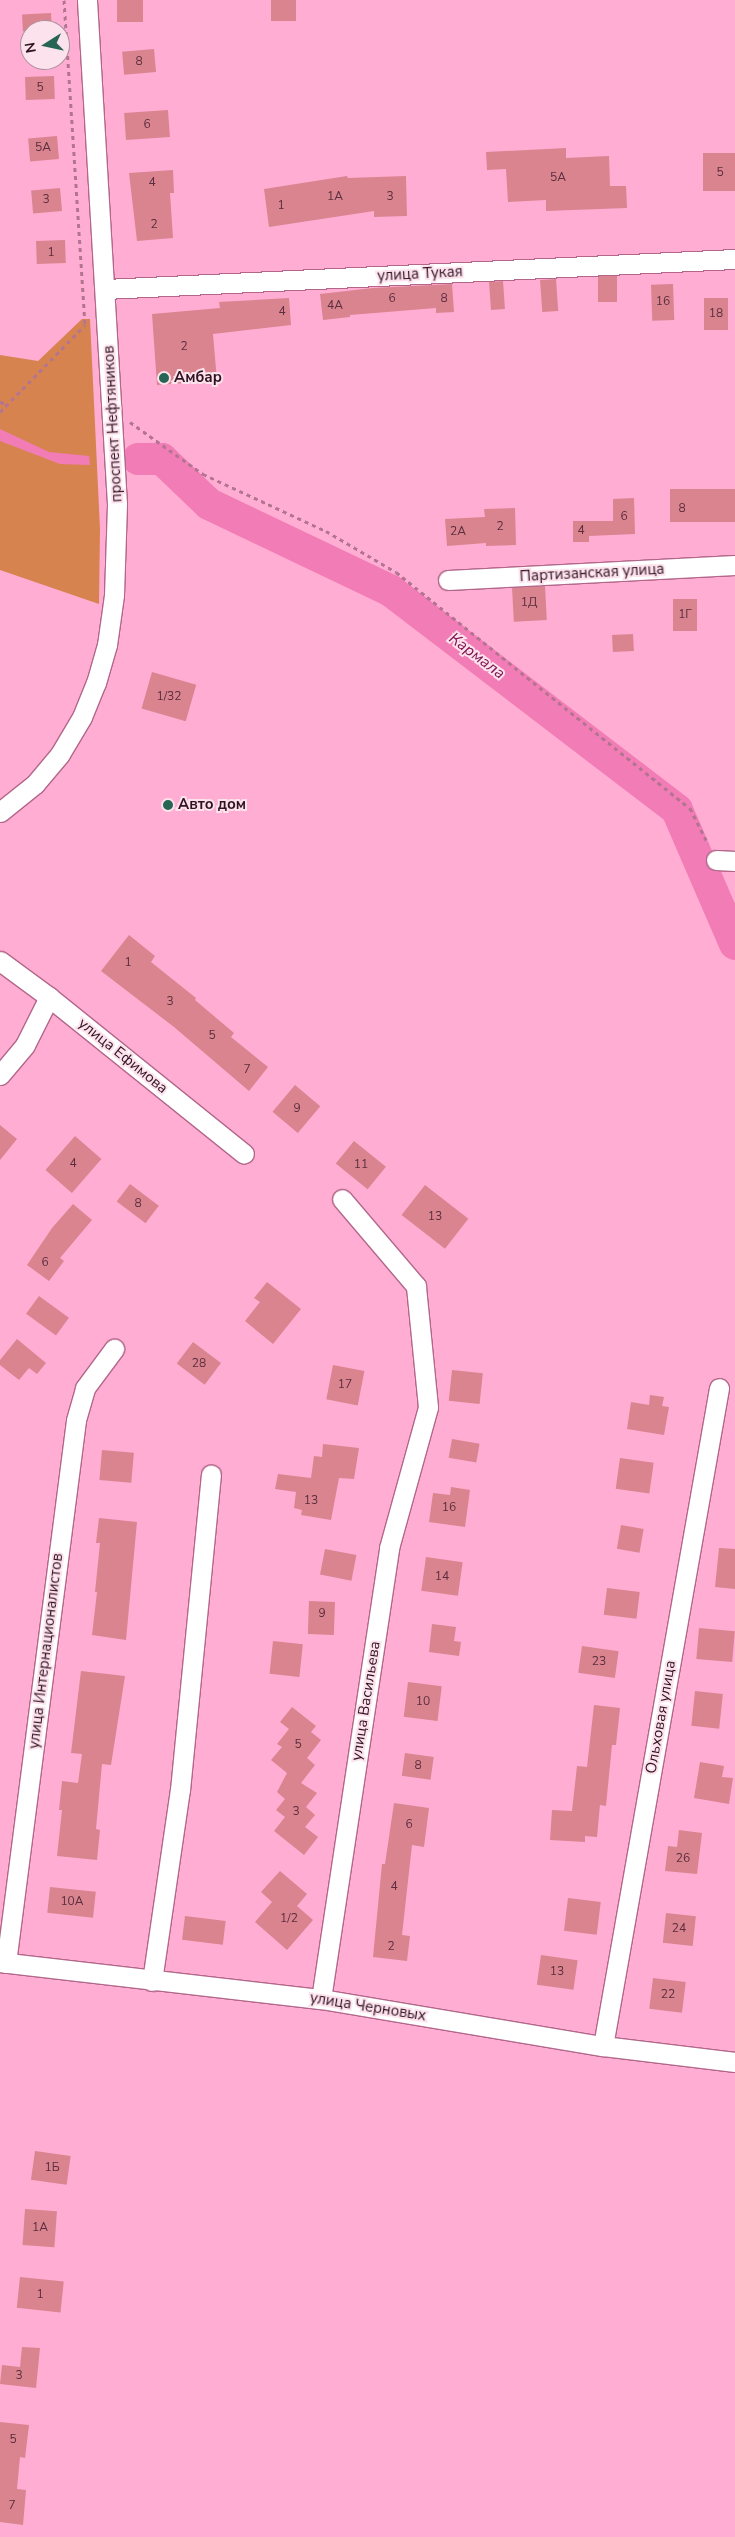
<!DOCTYPE html>
<meta charset="utf-8">
<style>
body{margin:0}
#map{position:relative;width:735px;height:2537px;overflow:hidden;background:#ffadd2;font-family:"Nunito Sans",sans-serif}
div>[style]{position:absolute}
.green>*{inset:0;background:#d78350}
.water>*{inset:0;background:#f27cb6}
.river>*{height:32px;margin:-16px;padding:0 16px;transform-origin:16px;border-radius:16px;background:#f27cb6}
.building>*{inset:0;background:#da8490;transform-origin:0 0}
.path>*{height:3px;margin-top:-1.5px;transform-origin:0;background:repeating-linear-gradient(90deg,#b37491 0 4px,transparent 0 8px)}
.roads{filter:drop-shadow(1px 0 #b2678a) drop-shadow(-1px 0 #b2678a) drop-shadow(0 1px #b2678a) drop-shadow(0 -1px #b2678a)}
.minor>*{height:19px;margin:-9.5px;padding:0 9.5px;transform-origin:9.5px;border-radius:9.5px;background:#fff}
.dots>*{width:14px;height:14px;translate:-50% -50%;box-sizing:border-box;border:2px solid #fce2ec;border-radius:50%}
span{translate:-50% -50%;white-space:nowrap;text-align:center;line-height:1.15;-webkit-text-stroke:4px #fce2ec;paint-order:stroke}
.number-label{font-size:12px;color:#5a2e3d}
.number-label span{-webkit-text-stroke-width:0}
.street-label{font-size:15px;color:#301221}
.poi-label{font-size:15px;color:#301221;font-weight:700}
.left{translate:0 -50%;text-align:left}
.water-label{font-size:16px;color:#801653;font-style:italic}
.north{position:absolute;left:20px;top:20px;width:50px;height:50px;box-sizing:border-box;background:#fce2ec;border:1px solid #aa8f9b;border-radius:50%;rotate:260deg;font-size:14px;font-weight:700;line-height:20px;text-align:center;color:#301221}
.north::after{content:'';display:block;margin:auto;width:18px;height:22px;background:#266553;clip-path:polygon(50% 0,100% 100%,50% 72%,0 100%)}
</style>
<div id="map">
<div class="green">
<i style="clip-path:polygon(82px 319px,90px 319px,100px 529px,99px 604px,0 570px,0 355px,38px 361px)"></i>
</div>
<div class="water">
<i style="clip-path:polygon(0 429px,49px 452px,89px 456px,90px 465px,60px 464px,0 441px)"></i>
</div>
<div class="river">
<i style="left:138px;top:459px;width:24px"></i>
<i style="left:162px;top:459px;width:65px;rotate:43.8deg"></i>
<i style="left:209px;top:504px;width:202px;rotate:25.5deg"></i>
<i style="left:391px;top:591px;width:360px;rotate:37.4deg"></i>
<i style="left:677px;top:810px;width:146px;rotate:66.6deg"></i>
</div>
<div class="building">
<i style="left:117px;top:0;width:26px;height:22px"></i>
<i style="left:271px;top:0;width:25px;height:21px"></i>
<i style="left:51px;top:13px;width:17px;height:29px;rotate:87deg"></i>
<i style="left:154px;top:49px;width:23px;height:32px;rotate:85deg"></i>
<i style="left:54px;top:76px;width:23px;height:29px;rotate:88deg"></i>
<i style="left:168px;top:110px;width:27px;height:44px;rotate:86deg"></i>
<i style="left:57px;top:136px;width:23px;height:29px;rotate:85deg"></i>
<i style="clip-path:polygon(566px 148px,566px 158px,609px 156px,610px 186px,626px 186px,627px 208px,546px 211px,546px 200px,508px 202px,506px 169px,487px 170px,486px 152px)"></i>
<i style="left:735px;top:153px;width:38px;height:32px;rotate:90deg"></i>
<i style="clip-path:polygon(173px 170px,174px 193px,170px 193px,173px 238px,137px 241px,129px 173px)"></i>
<i style="clip-path:polygon(347px 176px,348px 178px,406px 176px,407px 216px,374px 217px,374px 211px,269px 227px,264px 189px)"></i>
<i style="left:60px;top:188px;width:23px;height:29px;rotate:85deg"></i>
<i style="left:65px;top:240px;width:23px;height:29px;rotate:88deg"></i>
<i style="left:617px;top:276px;width:26px;height:19px;rotate:90deg"></i>
<i style="left:556px;top:279px;width:32px;height:16px;rotate:86deg"></i>
<i style="left:503px;top:281px;width:28px;height:14px;rotate:86deg"></i>
<i style="clip-path:polygon(452px 284px,454px 312px,436px 313px,436px 308px,350px 315px,350px 317px,323px 320px,320px 294px,373px 288px)"></i>
<i style="left:673px;top:284px;width:36px;height:22px;rotate:88deg"></i>
<i style="clip-path:polygon(289px 298px,291px 325px,213px 334px,217px 381px,157px 385px,152px 314px,220px 308px,219px 302px)"></i>
<i style="left:704px;top:298px;width:24px;height:32px"></i>
<i style="left:735px;top:489px;width:33px;height:65px;rotate:90deg"></i>
<i style="clip-path:polygon(634px 498px,635px 534px,589px 536px,589px 542px,573px 542px,573px 521px,613px 521px,613px 499px)"></i>
<i style="clip-path:polygon(515px 508px,516px 545px,486px 546px,486px 543px,447px 546px,445px 519px,485px 517px,484px 509px)"></i>
<i style="left:545px;top:586px;width:34px;height:33px;rotate:87deg"></i>
<i style="left:673px;top:599px;width:24px;height:32px"></i>
<i style="left:633px;top:634px;width:17px;height:21px;rotate:87deg"></i>
<i style="left:152px;top:672px;width:46px;height:38px;rotate:16deg"></i>
<i style="clip-path:polygon(129px 935px,155px 956px,151px 962px,196px 998px,195px 1000px,234px 1033px,231px 1037px,268px 1067px,249px 1091px,174px 1027px,101px 971px)"></i>
<i style="left:295px;top:1085px;width:33px;height:35px;rotate:40deg"></i>
<i style="clip-path:polygon(0 1125px,17px 1139px,0 1160px)"></i>
<i style="left:75px;top:1136px;width:35px;height:45px;rotate:41deg"></i>
<i style="left:354px;top:1141px;width:41px;height:29px;rotate:39deg"></i>
<i style="left:130px;top:1184px;width:36px;height:22px;rotate:37deg"></i>
<i style="left:425px;top:1185px;width:55px;height:38px;rotate:38deg"></i>
<i style="clip-path:polygon(73px 1204px,92px 1220px,60px 1258px,64px 1261px,49px 1281px,27px 1265px,52px 1228px)"></i>
<i style="clip-path:polygon(267px 1282px,301px 1309px,273px 1344px,245px 1321px,260px 1302px,254px 1298px)"></i>
<i style="left:39px;top:1296px;width:37px;height:22px;rotate:36deg"></i>
<i style="clip-path:polygon(17px 1339px,46px 1363px,37px 1374px,29px 1368px,19px 1380px,0 1365px,0 1360px)"></i>
<i style="left:193px;top:1342px;width:35px;height:27px;rotate:37deg"></i>
<i style="left:333px;top:1365px;width:32px;height:35px;rotate:11deg"></i>
<i style="left:452px;top:1370px;width:31px;height:31px;rotate:6deg"></i>
<i style="clip-path:polygon(650px 1395px,664px 1397px,662px 1406px,669px 1407px,664px 1435px,627px 1429px,631px 1402px,649px 1405px)"></i>
<i style="left:452px;top:1439px;width:28px;height:19px;rotate:10deg"></i>
<i style="clip-path:polygon(323px 1444px,359px 1448px,354px 1479px,339px 1478px,331px 1520px,301px 1515px,302px 1510px,294px 1508px,296px 1492px,275px 1489px,278px 1474px,311px 1478px,314px 1456px,322px 1457px)"></i>
<i style="left:102px;top:1450px;width:32px;height:30px;rotate:5deg"></i>
<i style="left:620px;top:1458px;width:34px;height:31px;rotate:8deg"></i>
<i style="clip-path:polygon(451px 1487px,470px 1490px,465px 1527px,429px 1522px,433px 1493px,450px 1495px)"></i>
<i style="clip-path:polygon(99px 1518px,137px 1522px,126px 1640px,92px 1635px,97px 1592px,95px 1592px,100px 1543px,96px 1543px)"></i>
<i style="left:621px;top:1525px;width:23px;height:24px;rotate:10deg"></i>
<i style="clip-path:polygon(719px 1548px,735px 1549px,735px 1589px,715px 1587px)"></i>
<i style="left:325px;top:1549px;width:32px;height:26px;rotate:11deg"></i>
<i style="left:426px;top:1557px;width:37px;height:34px;rotate:8deg"></i>
<i style="left:607px;top:1588px;width:33px;height:27px;rotate:7deg"></i>
<i style="left:309px;top:1601px;width:26px;height:33px;rotate:2deg"></i>
<i style="clip-path:polygon(432px 1624px,456px 1627px,454px 1641px,461px 1642px,459px 1656px,429px 1652px)"></i>
<i style="left:699px;top:1628px;width:36px;height:31px;rotate:5deg"></i>
<i style="left:273px;top:1641px;width:30px;height:33px;rotate:6deg"></i>
<i style="left:582px;top:1646px;width:37px;height:27px;rotate:8deg"></i>
<i style="clip-path:polygon(81px 1671px,125px 1676px,111px 1765px,102px 1764px,96px 1829px,100px 1830px,97px 1860px,57px 1856px,62px 1810px,59px 1810px,62px 1781px,78px 1783px,82px 1754px,71px 1753px)"></i>
<i style="left:408px;top:1682px;width:34px;height:35px;rotate:7deg"></i>
<i style="left:695px;top:1691px;width:28px;height:35px;rotate:6deg"></i>
<i style="clip-path:polygon(594px 1705px,620px 1708px,616px 1745px,612px 1745px,606px 1806px,600px 1805px,597px 1837px,585px 1836px,585px 1842px,550px 1840px,552px 1810px,572px 1811px,577px 1766px,587px 1767px)"></i>
<i style="clip-path:polygon(292px 1707px,316px 1726px,311px 1732px,321px 1740px,307px 1758px,315px 1765px,301px 1783px,317px 1793px,306px 1807px,315px 1815px,305px 1827px,318px 1837px,304px 1855px,274px 1831px,285px 1817px,276px 1810px,285px 1799px,277px 1792px,287px 1773px,271px 1760px,282px 1747px,277px 1744px,289px 1729px,280px 1722px)"></i>
<i style="left:405px;top:1753px;width:29px;height:23px;rotate:8deg"></i>
<i style="clip-path:polygon(700px 1762px,724px 1766px,722px 1777px,733px 1778px,729px 1804px,694px 1798px)"></i>
<i style="clip-path:polygon(394px 1803px,429px 1808px,424px 1847px,412px 1845px,402px 1935px,410px 1936px,407px 1961px,373px 1957px,382px 1864px,385px 1864px)"></i>
<i style="clip-path:polygon(679px 1830px,702px 1833px,697px 1874px,665px 1871px,668px 1846px,677px 1847px)"></i>
<i style="clip-path:polygon(280px 1871px,307px 1894px,297px 1906px,313px 1920px,287px 1950px,255px 1922px,272px 1902px,261px 1892px)"></i>
<i style="left:50px;top:1887px;width:46px;height:26px;rotate:6deg"></i>
<i style="left:568px;top:1898px;width:33px;height:33px;rotate:7deg"></i>
<i style="left:666px;top:1913px;width:30px;height:30px;rotate:6deg"></i>
<i style="left:185px;top:1916px;width:41px;height:24px;rotate:7deg"></i>
<i style="left:541px;top:1955px;width:37px;height:30px;rotate:8deg"></i>
<i style="left:653px;top:1978px;width:33px;height:31px;rotate:7deg"></i>
<i style="left:35px;top:2151px;width:36px;height:29px;rotate:8deg"></i>
<i style="left:25px;top:2209px;width:32px;height:36px;rotate:4deg"></i>
<i style="left:20px;top:2277px;width:44px;height:31px;rotate:6deg"></i>
<i style="clip-path:polygon(22px 2347px,40px 2348px,36px 2388px,0 2384px,2px 2365px,20px 2367px)"></i>
<i style="clip-path:polygon(0 2422px,29px 2425px,25px 2458px,20px 2457px,17px 2489px,26px 2490px,23px 2525px,0 2522px)"></i>
</div>
<div class="path">
<i style="left:64px;top:0;width:326px;rotate:86.3deg"></i>
<i style="left:0;top:402px;width:8px;rotate:14deg"></i>
<i style="left:0;top:412px;width:122px;rotate:-45.7deg"></i>
<i style="left:130px;top:422px;width:90px;rotate:35.5deg"></i>
<i style="left:203px;top:474px;width:136px;rotate:24.9deg"></i>
<i style="left:326px;top:531px;width:81px;rotate:30.4deg"></i>
<i style="left:396px;top:572px;width:377px;rotate:38.8deg"></i>
<i style="left:690px;top:808px;width:40px;rotate:63.4deg"></i>
</div>
<div class="roads">
<div class="minor">
<i style="left:105px;top:289px;width:631px;rotate:-2.73deg"></i>
<i style="left:448px;top:580px;width:287px;rotate:-3deg"></i>
<i style="left:0;top:812px;width:45px;rotate:-38.7deg"></i>
<i style="left:35px;top:784px;width:39px;rotate:-50deg"></i>
<i style="left:60px;top:754px;width:43px;rotate:-59.3deg"></i>
<i style="left:82px;top:717px;width:37px;rotate:-68deg"></i>
<i style="left:96px;top:683px;width:40px;rotate:-74deg"></i>
<i style="left:107px;top:645px;width:50px;rotate:-82deg"></i>
<i style="left:114px;top:595px;width:91px;rotate:-88.1deg"></i>
<i style="left:117px;top:504px;width:505px;rotate:-93.41deg"></i>
<i style="left:716px;top:860px;width:19px;rotate:3deg"></i>
<i style="left:0;top:961px;width:61px;rotate:36.3deg"></i>
<i style="left:49px;top:997px;width:250px;rotate:38.8deg"></i>
<i style="left:0;top:1075px;width:39px;rotate:-50deg"></i>
<i style="left:25px;top:1045px;width:54px;rotate:-63.4deg"></i>
<i style="left:0;top:1962px;width:323px;rotate:6.6deg"></i>
<i style="left:321px;top:1999px;width:286px;rotate:9.5deg"></i>
<i style="left:603px;top:2046px;width:133px;rotate:6.9deg"></i>
<i style="left:6px;top:1963px;width:547px;rotate:-82.65deg"></i>
<i style="left:76px;top:1420px;width:33px;rotate:-74deg"></i>
<i style="left:85px;top:1388px;width:49px;rotate:-53.4deg"></i>
<i style="left:152px;top:1981px;width:193px;rotate:-81.7deg"></i>
<i style="left:180px;top:1790px;width:317px;rotate:-84.4deg"></i>
<i style="left:321px;top:1999px;width:456px;rotate:-81.4deg"></i>
<i style="left:389px;top:1548px;width:146px;rotate:-74.5deg"></i>
<i style="left:428px;top:1407px;width:122px;rotate:-95.7deg"></i>
<i style="left:416px;top:1286px;width:114px;rotate:-130.4deg"></i>
<i style="left:603px;top:2046px;width:668px;rotate:-80deg"></i>
</div>
</div>
<div class="dots">
<i style="left:164px;top:378px;background:#266553"></i>
<i style="left:168px;top:805px;background:#266553"></i>
</div>
<div class="number-label">
<span style="left:139px;top:62px">8</span>
<span style="left:40px;top:88px">5</span>
<span style="left:147px;top:125px">6</span>
<span style="left:43px;top:148px">5А</span>
<span style="left:720px;top:173px">5</span>
<span style="left:558px;top:178px">5А</span>
<span style="left:152px;top:183px">4</span>
<span style="left:335px;top:197px">1А</span>
<span style="left:390px;top:197px">3</span>
<span style="left:46px;top:200px">3</span>
<span style="left:281px;top:206px">1</span>
<span style="left:154px;top:225px">2</span>
<span style="left:51px;top:253px">1</span>
<span style="left:392px;top:299px">6</span>
<span style="left:444px;top:299px">8</span>
<span style="left:663px;top:302px">16</span>
<span style="left:335px;top:306px">4А</span>
<span style="left:282px;top:312px">4</span>
<span style="left:716px;top:314px">18</span>
<span style="left:184px;top:347px">2</span>
<span style="left:682px;top:509px">8</span>
<span style="left:624px;top:517px">6</span>
<span style="left:500px;top:527px">2</span>
<span style="left:581px;top:531px">4</span>
<span style="left:458px;top:532px">2А</span>
<span style="left:529px;top:603px">1Д</span>
<span style="left:685px;top:615px">1Г</span>
<span style="left:169px;top:697px">1/32</span>
<span style="left:128px;top:963px">1</span>
<span style="left:170px;top:1002px">3</span>
<span style="left:212px;top:1036px">5</span>
<span style="left:247px;top:1070px">7</span>
<span style="left:297px;top:1109px">9</span>
<span style="left:73px;top:1164px">4</span>
<span style="left:361px;top:1165px">11</span>
<span style="left:138px;top:1204px">8</span>
<span style="left:435px;top:1217px">13</span>
<span style="left:45px;top:1263px">6</span>
<span style="left:199px;top:1364px">28</span>
<span style="left:345px;top:1385px">17</span>
<span style="left:311px;top:1501px">13</span>
<span style="left:449px;top:1508px">16</span>
<span style="left:442px;top:1577px">14</span>
<span style="left:322px;top:1614px">9</span>
<span style="left:599px;top:1662px">23</span>
<span style="left:423px;top:1702px">10</span>
<span style="left:298px;top:1745px">5</span>
<span style="left:418px;top:1766px">8</span>
<span style="left:296px;top:1812px">3</span>
<span style="left:409px;top:1825px">6</span>
<span style="left:683px;top:1859px">26</span>
<span style="left:394px;top:1887px">4</span>
<span style="left:72px;top:1902px">10А</span>
<span style="left:289px;top:1919px">1/2</span>
<span style="left:679px;top:1929px">24</span>
<span style="left:391px;top:1947px">2</span>
<span style="left:557px;top:1972px">13</span>
<span style="left:668px;top:1995px">22</span>
<span style="left:52px;top:2168px">1Б</span>
<span style="left:40px;top:2228px">1А</span>
<span style="left:40px;top:2295px">1</span>
<span style="left:19px;top:2376px">3</span>
<span style="left:13px;top:2440px">5</span>
<span style="left:12px;top:2506px">7</span>
</div>
<div class="street-label">
<span style="left:420px;top:274px;rotate:-3deg">улица Тукая</span>
<span style="left:113px;top:424px;rotate:-93deg">проспект Нефтяников</span>
<span style="left:592px;top:573px;rotate:-3deg">Партизанская улица</span>
<span style="left:123px;top:1056px;rotate:39deg">улица Ефимова</span>
<span style="left:46px;top:1651px;rotate:-83deg">улица Интернационалистов</span>
<span style="left:366px;top:1701px;rotate:-81deg">улица Васильева</span>
<span style="left:661px;top:1717px;rotate:-80deg">Ольховая улица</span>
<span style="left:368px;top:2007px;rotate:9deg">улица Черновых</span>
</div>
<div class="poi-label">
<span class="left" style="left:174px;top:378px">Амбар</span>
<span class="left" style="left:178px;top:805px">Авто дом</span>
</div>
<div class="water-label">
<span style="left:477px;top:656px;rotate:37deg">Кармала</span>
</div>
<div class="north">N</div>
</div>
